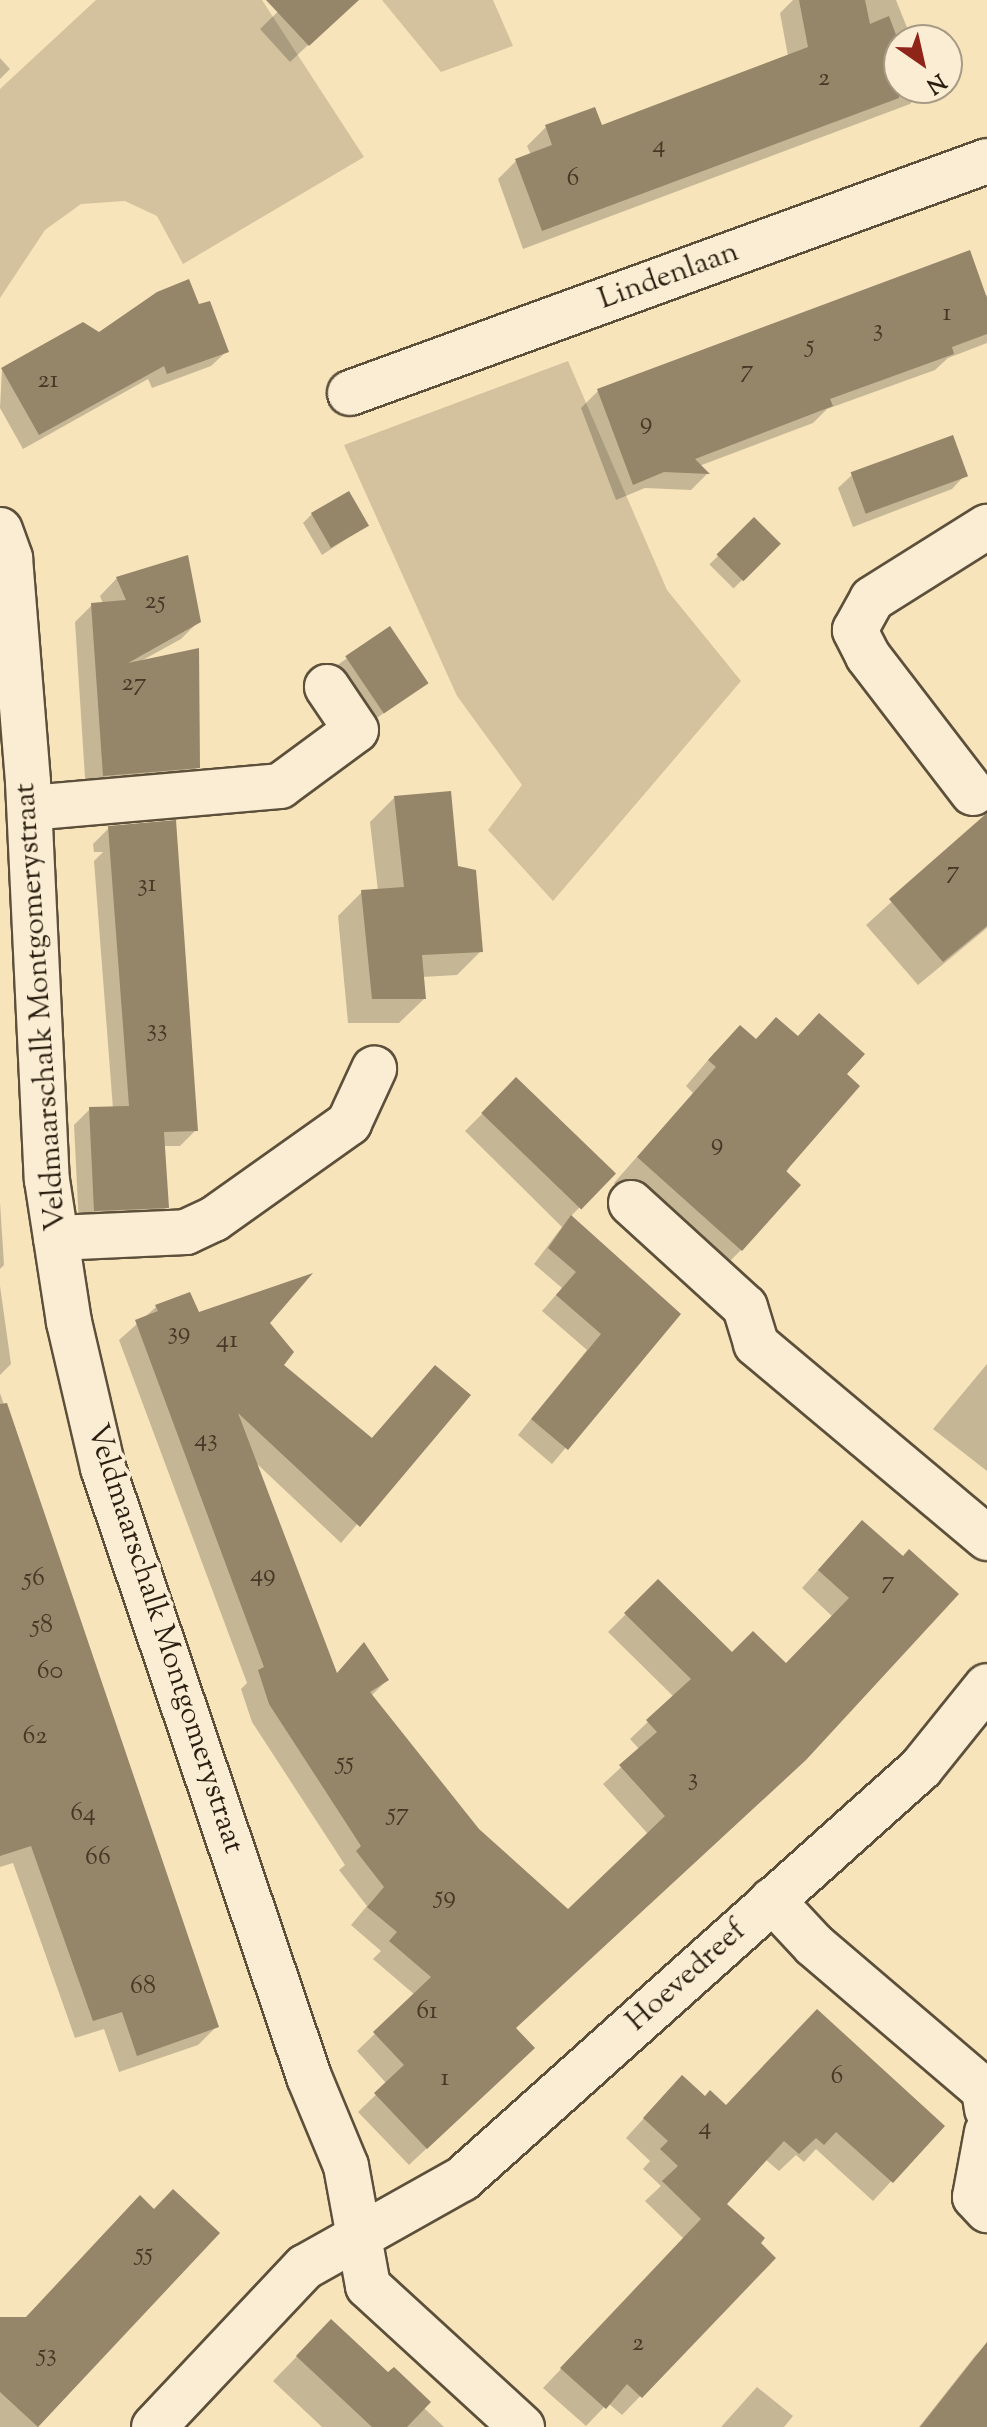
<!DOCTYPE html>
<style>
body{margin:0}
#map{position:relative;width:987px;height:2427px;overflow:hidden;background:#f7e4bb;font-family:"Sorts Mill Goudy",serif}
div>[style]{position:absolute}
.green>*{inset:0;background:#d4c29e}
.shadow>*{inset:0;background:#0003;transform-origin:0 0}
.building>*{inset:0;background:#958569;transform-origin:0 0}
.roads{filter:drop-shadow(2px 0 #5d503b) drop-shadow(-2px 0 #5d503b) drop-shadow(0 2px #5d503b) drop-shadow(0 -2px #5d503b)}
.minor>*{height:44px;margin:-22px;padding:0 22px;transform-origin:22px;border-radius:22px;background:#faedd3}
span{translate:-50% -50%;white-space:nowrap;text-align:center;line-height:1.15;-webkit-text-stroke:8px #faedd3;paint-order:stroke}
.number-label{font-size:26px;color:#453826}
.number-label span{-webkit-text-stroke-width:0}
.street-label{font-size:30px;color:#2a1e10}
.north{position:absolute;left:883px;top:24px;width:80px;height:80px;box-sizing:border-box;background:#faedd3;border:2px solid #a79a85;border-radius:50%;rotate:146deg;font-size:22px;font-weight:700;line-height:32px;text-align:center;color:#2a1e10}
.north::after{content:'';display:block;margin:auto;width:28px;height:36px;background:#8f2418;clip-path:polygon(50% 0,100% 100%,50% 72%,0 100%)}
</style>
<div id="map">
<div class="green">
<i style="clip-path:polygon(96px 0,262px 0,364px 157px,183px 264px,157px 216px,125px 201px,81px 204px,45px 230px,0 298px,0 89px)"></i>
<i style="clip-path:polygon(382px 0,493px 0,513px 46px,441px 72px)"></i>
<i style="clip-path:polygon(568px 361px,667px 590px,741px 681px,553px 901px,488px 830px,522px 785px,457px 696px,344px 445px)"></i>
</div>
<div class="shadow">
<i style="clip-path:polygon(290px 0,356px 0,290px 62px,260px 29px)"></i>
<i style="clip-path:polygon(793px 0,896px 0,912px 40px,899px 40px,899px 88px,926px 88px,910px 104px,523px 249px,498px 179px,516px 161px,531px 155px,527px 146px,546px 127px,601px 127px,788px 56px,780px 13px)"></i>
<i style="clip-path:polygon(0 58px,10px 69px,0 79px)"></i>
<i style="clip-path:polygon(987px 295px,987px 343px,948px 358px,935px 370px,827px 409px,813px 423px,699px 466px,707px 474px,691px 490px,645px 488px,616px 500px,581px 408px,598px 391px)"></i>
<i style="clip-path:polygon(198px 307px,226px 352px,211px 366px,152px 388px,148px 379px,23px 449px,0 408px,2px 370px,83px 324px,99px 334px)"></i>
<i style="clip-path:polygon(852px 475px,965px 475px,952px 489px,853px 527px,838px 488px)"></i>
<i style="clip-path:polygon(312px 514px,366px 526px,322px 555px,303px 523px)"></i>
<i style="left:754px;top:520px;width:34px;height:63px;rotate:45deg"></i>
<i style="clip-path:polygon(117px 578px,199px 621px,181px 639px,141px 661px,197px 651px,198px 767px,180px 785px,86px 793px,75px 622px,92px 605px,103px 604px,100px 596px)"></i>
<i style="left:389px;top:629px;width:66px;height:75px;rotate:55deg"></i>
<i style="clip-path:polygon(394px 798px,457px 868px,481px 951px,457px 975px,422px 977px,424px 999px,399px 1023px,348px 1023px,338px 916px,362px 892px,378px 891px,370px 822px)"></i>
<i style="clip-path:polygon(109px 828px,196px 1130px,180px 1146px,163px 1146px,167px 1207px,151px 1223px,79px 1226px,74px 1125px,90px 1109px,113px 1109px,94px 861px,103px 852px,94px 852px,93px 844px)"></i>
<i style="clip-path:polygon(971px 830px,987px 848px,987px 928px,918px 985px,866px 925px)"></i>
<i style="clip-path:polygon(755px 1041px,844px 1074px,741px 1250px,717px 1274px,614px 1183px,693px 1093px,686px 1086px,715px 1052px)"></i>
<i style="clip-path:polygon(516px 1080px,614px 1173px,570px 1217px,679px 1314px,552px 1464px,518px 1435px,587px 1350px,542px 1311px,562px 1288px,534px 1264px,562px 1227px,465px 1131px)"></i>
<i style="clip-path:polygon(0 1202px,4px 1265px,0 1269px)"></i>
<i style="clip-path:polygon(0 1286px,11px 1364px,0 1375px)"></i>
<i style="clip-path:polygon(156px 1307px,268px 1323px,281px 1365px,371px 1439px,435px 1368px,468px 1395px,341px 1543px,255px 1462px,335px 1676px,387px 1680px,371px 1696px,478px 1831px,569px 1911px,648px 1834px,603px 1784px,640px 1750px,630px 1739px,674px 1697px,608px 1632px,658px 1582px,732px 1655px,785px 1666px,833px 1617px,802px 1588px,845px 1540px,903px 1558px,514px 2028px,515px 2065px,409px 2165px,358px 2112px,387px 2084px,357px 2051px,415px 1995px,373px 1959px,381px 1951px,351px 1925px,367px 1906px,339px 1870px,345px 1865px,252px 1722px,241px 1689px,247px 1683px,119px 1340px)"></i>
<i style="clip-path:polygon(987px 1364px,987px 1471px,933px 1429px)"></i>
<i style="clip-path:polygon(0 1393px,216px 2027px,198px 2045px,119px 2072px,104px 2029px,75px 2038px,13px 1863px,0 1867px)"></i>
<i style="clip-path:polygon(664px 2096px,704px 2098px,726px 2107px,942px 2126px,873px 2201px,816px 2149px,804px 2162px,796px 2155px,779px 2171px,765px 2159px,724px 2204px,774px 2258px,622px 2415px,608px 2403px,586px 2426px,543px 2388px,684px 2239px,645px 2201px,661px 2186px,643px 2169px,650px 2161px,626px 2138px)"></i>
<i style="clip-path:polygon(154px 2211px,217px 2233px,38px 2427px,0 2427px,0 2319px,26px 2319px)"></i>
<i style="clip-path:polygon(987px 2344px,987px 2427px,919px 2427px,975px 2356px)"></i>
<i style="clip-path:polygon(307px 2346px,423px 2407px,444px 2427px,322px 2427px,273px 2381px)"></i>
<i style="clip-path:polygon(757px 2387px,793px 2416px,784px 2427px,721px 2427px)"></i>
</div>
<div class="building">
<i style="clip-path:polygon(266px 0,359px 0,309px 46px)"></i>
<i style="clip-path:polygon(799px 0,865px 0,870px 24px,889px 16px,899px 43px,899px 98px,542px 231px,515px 159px,552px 145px,545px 125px,595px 107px,602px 125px,808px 47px)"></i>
<i style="clip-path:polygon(970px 250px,987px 298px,987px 334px,952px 347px,954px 354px,830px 399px,833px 406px,695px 459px,710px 474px,664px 472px,633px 485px,597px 389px)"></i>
<i style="clip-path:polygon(189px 279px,199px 304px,210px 301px,229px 352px,167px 374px,164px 366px,39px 435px,1px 368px,83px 322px,99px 332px,157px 292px)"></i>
<i style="left:953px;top:435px;width:44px;height:109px;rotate:70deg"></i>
<i style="left:349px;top:491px;width:40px;height:44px;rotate:60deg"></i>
<i style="left:754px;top:517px;width:38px;height:53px;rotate:45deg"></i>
<i style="clip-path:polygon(188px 555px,201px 622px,128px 663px,199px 648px,200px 768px,103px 776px,91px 603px,126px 600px,116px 577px)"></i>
<i style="left:390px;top:626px;width:69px;height:54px;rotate:56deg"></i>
<i style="clip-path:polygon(451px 791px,458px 866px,476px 870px,483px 952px,422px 955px,426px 999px,372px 999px,361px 890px,404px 887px,394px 796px)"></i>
<i style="clip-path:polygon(987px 813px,987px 926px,943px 962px,889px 899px)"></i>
<i style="clip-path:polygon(176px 820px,198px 1131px,164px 1132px,169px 1208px,94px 1211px,89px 1107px,129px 1106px,108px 826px)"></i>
<i style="clip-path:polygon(819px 1013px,865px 1054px,847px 1074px,860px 1086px,786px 1171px,801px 1185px,742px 1251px,637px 1157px,716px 1067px,708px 1060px,740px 1025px,756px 1039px,776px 1017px,798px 1036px)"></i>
<i style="left:516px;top:1077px;width:139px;height:50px;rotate:44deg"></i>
<i style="clip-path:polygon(571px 1215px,681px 1314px,568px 1450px,531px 1419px,601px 1334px,556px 1295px,576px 1272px,548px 1248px)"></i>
<i style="clip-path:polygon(313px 1273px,270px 1323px,294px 1352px,284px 1365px,372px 1438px,435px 1365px,471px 1395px,360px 1527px,238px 1413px,337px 1673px,364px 1642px,389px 1680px,370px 1692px,479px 1829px,568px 1909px,665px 1816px,619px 1765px,657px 1732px,646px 1720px,691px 1679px,624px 1613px,658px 1579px,732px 1652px,753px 1631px,786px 1663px,849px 1598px,818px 1570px,862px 1520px,903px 1556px,909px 1549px,959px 1594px,806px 1760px,516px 2028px,535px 2048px,427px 2149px,374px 2093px,404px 2065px,373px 2032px,431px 1977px,389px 1941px,397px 1932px,367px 1907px,384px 1887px,356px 1851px,361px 1846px,269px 1704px,258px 1670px,264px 1667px,135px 1320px,158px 1311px,155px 1305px,190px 1292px,199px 1312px)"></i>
<i style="clip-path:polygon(7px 1403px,219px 2027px,137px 2056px,122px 2012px,93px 2021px,31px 1846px,0 1856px,0 1404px)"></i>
<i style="clip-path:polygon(817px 2009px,945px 2126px,893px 2183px,836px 2132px,824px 2145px,816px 2138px,799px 2154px,784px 2141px,727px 2204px,765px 2238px,761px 2243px,776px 2258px,642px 2398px,627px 2384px,606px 2409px,560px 2368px,701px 2219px,662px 2181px,678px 2166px,660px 2149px,668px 2141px,643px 2118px,682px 2075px,705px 2096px,710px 2090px,726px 2105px)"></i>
<i style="clip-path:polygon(173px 2189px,220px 2233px,38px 2427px,0 2392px,0 2317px,26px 2317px,140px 2195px,154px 2209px)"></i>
<i style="clip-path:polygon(331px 2319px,388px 2372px,394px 2367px,431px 2402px,407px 2427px,372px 2427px,296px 2356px)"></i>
<i style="clip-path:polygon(987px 2342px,987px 2427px,920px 2427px)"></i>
</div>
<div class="roads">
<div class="minor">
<i style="left:350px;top:393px;width:678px;rotate:-20.01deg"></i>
<i style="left:0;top:530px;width:30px;rotate:70deg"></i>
<i style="left:10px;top:558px;width:225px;rotate:85.4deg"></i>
<i style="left:28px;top:782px;width:398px;rotate:87.3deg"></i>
<i style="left:47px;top:1180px;width:144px;rotate:81.2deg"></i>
<i style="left:69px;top:1322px;width:150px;rotate:76.9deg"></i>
<i style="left:103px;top:1468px;width:643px;rotate:71.31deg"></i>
<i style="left:309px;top:2077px;width:96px;rotate:67.4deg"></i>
<i style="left:346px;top:2166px;width:122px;rotate:79.6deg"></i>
<i style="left:368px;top:2286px;width:209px;rotate:42.5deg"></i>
<i style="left:973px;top:793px;width:173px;rotate:-127.5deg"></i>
<i style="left:868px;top:656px;width:29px;rotate:-117deg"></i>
<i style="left:855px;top:630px;width:35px;rotate:-61deg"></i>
<i style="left:872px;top:599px;width:136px;rotate:-32.1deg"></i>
<i style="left:30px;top:808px;width:251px;rotate:-5deg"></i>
<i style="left:280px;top:786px;width:94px;rotate:-36.4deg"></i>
<i style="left:356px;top:730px;width:52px;rotate:-124deg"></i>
<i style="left:631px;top:1203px;width:154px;rotate:42.4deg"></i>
<i style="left:745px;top:1307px;width:39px;rotate:73deg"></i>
<i style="left:756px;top:1344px;width:302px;rotate:40deg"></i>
<i style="left:56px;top:1238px;width:130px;rotate:-2.6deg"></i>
<i style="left:186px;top:1232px;width:31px;rotate:-25deg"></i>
<i style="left:214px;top:1219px;width:166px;rotate:-35.4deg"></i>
<i style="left:349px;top:1123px;width:60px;rotate:-65.2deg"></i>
<i style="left:772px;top:1900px;width:62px;rotate:47deg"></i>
<i style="left:814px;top:1945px;width:223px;rotate:40.5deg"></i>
<i style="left:984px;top:2090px;width:20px;rotate:81deg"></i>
<i style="left:987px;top:2132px;width:66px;rotate:100.5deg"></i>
<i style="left:975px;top:2197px;width:18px;rotate:47deg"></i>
<i style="left:154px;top:2427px;width:220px;rotate:-46.7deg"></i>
<i style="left:305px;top:2267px;width:180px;rotate:-29.3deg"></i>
<i style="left:462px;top:2179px;width:616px;rotate:-41.84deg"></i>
<i style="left:921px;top:1768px;width:105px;rotate:-51.2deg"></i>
</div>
</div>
<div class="number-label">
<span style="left:824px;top:79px">2</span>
<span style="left:659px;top:146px">4</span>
<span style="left:573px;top:179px">6</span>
<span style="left:947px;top:314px">1</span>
<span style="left:878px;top:330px">3</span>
<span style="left:810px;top:346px">5</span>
<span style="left:747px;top:371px">7</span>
<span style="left:48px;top:381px">21</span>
<span style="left:646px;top:423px">9</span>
<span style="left:155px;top:602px">25</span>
<span style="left:134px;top:684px">27</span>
<span style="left:953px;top:872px">7</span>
<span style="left:147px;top:885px">31</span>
<span style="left:157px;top:1030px">33</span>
<span style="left:717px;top:1144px">9</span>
<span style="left:179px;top:1333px">39</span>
<span style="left:227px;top:1341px">41</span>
<span style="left:206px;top:1440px">43</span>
<span style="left:263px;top:1575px">49</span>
<span style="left:34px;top:1579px">56</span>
<span style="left:888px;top:1582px">7</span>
<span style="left:42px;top:1626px">58</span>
<span style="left:50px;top:1672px">60</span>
<span style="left:35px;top:1737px">62</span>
<span style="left:345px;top:1763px">55</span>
<span style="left:693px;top:1779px">3</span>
<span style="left:83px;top:1814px">64</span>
<span style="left:398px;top:1814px">57</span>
<span style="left:98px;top:1858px">66</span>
<span style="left:445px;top:1897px">59</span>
<span style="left:143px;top:1987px">68</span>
<span style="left:427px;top:2012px">61</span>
<span style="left:837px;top:2077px">6</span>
<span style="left:445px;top:2079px">1</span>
<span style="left:705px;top:2128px">4</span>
<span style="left:144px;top:2254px">55</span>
<span style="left:638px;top:2344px">2</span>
<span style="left:47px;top:2355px">53</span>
</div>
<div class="street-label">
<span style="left:669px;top:277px;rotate:-20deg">Lindenlaan</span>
<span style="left:42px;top:1007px;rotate:-94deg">Veldmaarschalk Montgomerystraat</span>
<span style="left:164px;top:1639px;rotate:72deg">Veldmaarschalk Montgomerystraat</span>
<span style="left:687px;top:1977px;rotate:-42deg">Hoevedreef</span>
</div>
<div class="north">N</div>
</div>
